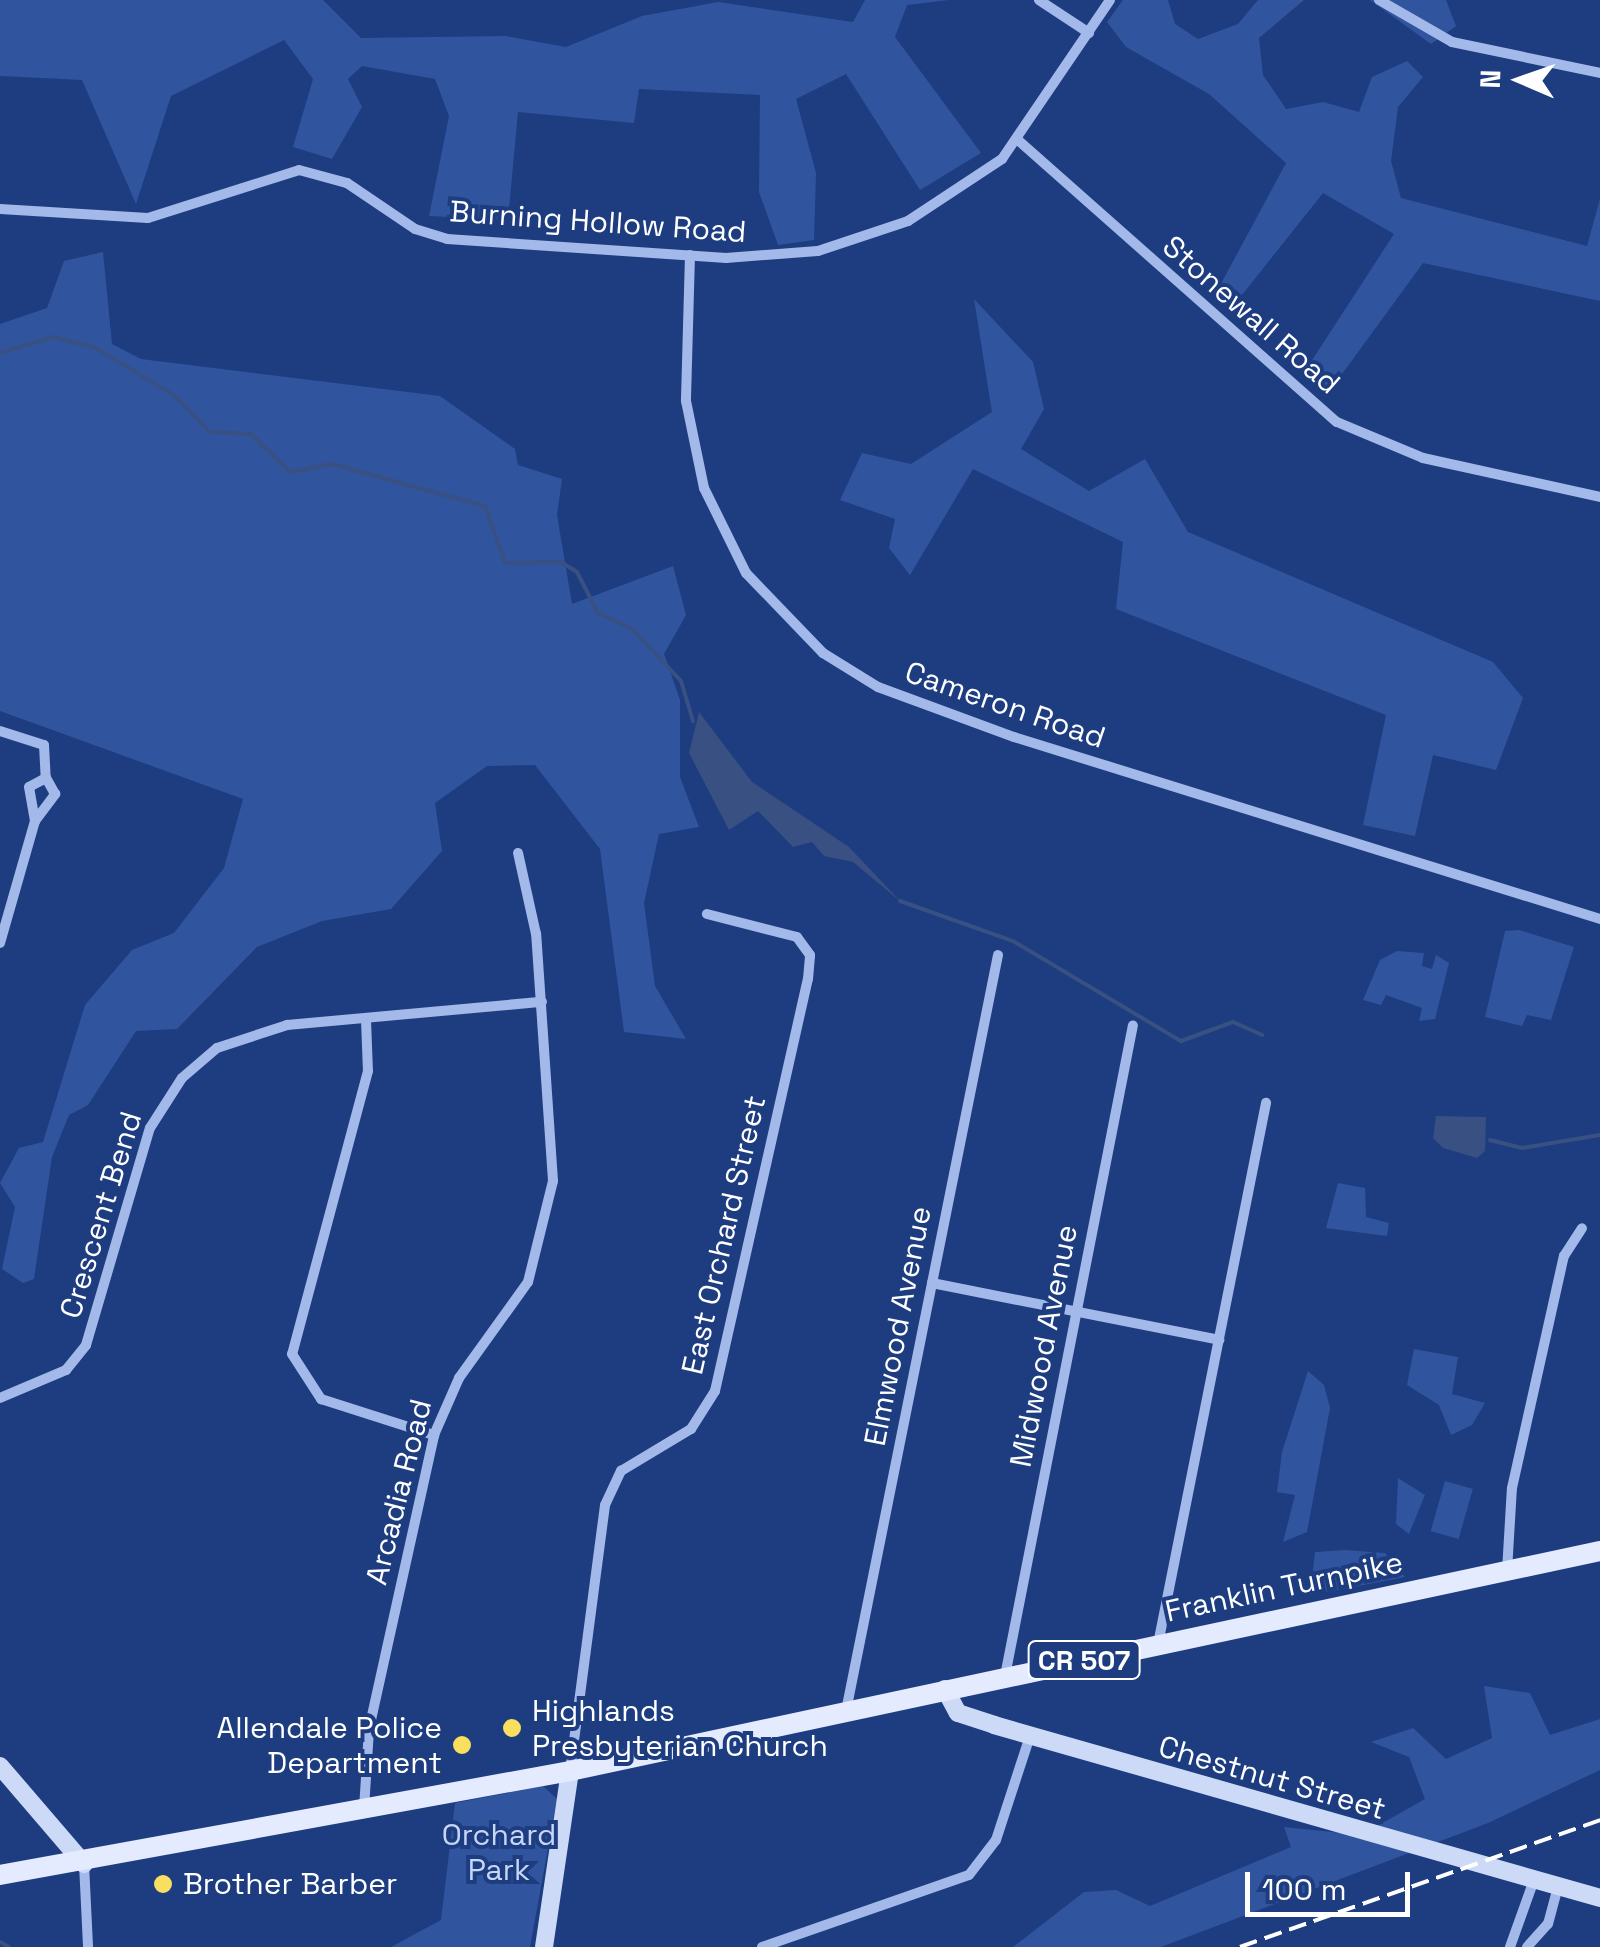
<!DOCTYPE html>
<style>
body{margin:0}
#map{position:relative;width:1600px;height:1947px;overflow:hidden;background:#1d3d80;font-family:"Space Grotesk",sans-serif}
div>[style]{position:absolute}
.green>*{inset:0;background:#31549f;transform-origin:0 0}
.water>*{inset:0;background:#395082}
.stream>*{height:4px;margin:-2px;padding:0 2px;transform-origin:2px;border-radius:2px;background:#395082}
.street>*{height:10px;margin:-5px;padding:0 5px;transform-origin:5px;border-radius:5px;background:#a2b9e9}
.secondary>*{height:18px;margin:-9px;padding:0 9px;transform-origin:9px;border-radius:9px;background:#cddaf7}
.primary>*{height:20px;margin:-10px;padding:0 10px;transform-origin:10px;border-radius:10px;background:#e5ebfe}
.rail>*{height:4px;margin-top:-2px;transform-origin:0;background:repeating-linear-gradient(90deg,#fff 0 18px,transparent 0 26px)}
.dots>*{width:28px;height:28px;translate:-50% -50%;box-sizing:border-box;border:5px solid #1d3d80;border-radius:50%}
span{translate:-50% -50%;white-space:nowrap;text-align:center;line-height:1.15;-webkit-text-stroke:8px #1d3d80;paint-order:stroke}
.shield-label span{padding:2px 8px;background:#1d3d80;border:2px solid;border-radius:8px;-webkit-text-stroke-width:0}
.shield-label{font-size:28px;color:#fff;font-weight:700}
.street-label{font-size:30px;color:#fff}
.poi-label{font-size:30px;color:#fff}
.left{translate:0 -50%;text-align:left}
.right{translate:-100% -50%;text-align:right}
.park-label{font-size:30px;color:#c6d6f7}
.north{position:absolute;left:1470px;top:30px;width:100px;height:100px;-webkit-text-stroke:8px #1d3d80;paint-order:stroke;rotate:272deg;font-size:28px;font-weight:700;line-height:40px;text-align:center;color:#fff}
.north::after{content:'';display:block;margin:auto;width:35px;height:45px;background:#fff;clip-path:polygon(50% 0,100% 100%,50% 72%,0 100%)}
.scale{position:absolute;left:1245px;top:1872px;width:165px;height:45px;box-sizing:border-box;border:5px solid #fff;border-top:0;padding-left:12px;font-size:30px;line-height:35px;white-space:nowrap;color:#fff;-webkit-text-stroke:8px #1d3d80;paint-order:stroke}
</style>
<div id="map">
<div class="green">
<i style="clip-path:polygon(0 0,323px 0,361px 38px,505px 36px,566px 47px,642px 16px,718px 2px,853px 22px,865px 0,949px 0,907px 5px,895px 37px,981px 153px,920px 190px,846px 74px,796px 99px,816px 173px,814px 240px,778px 245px,759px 192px,760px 95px,639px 89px,634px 123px,518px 112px,508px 220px,429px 216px,449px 116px,435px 79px,362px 66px,348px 79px,362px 107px,332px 159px,293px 147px,313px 79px,284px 40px,171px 96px,136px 204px,82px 80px,0 76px)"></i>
<i style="clip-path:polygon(1123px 0,1168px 0,1175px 24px,1198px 39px,1238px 24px,1258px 0,1304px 0,1259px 38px,1263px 75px,1286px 109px,1323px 102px,1359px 112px,1372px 77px,1407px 61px,1423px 77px,1398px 107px,1391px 161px,1401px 198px,1587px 246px,1600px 199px,1600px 301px,1423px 263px,1329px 392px,1305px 371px,1394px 234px,1323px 193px,1234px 305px,1216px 293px,1286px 163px,1209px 94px,1126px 47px,1107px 22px)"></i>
<i style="clip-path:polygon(1370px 0,1446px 0,1456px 26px,1431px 44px)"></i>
<i style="clip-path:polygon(103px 252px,112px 344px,141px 359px,440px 396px,515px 449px,518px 465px,562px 479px,557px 515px,572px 604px,673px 566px,686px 615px,664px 654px,680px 700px,680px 777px,699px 827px,659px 834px,644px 903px,655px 986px,686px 1039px,624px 1032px,600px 849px,535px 765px,487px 766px,435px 803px,442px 851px,391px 909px,322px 921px,257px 947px,177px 1029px,136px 1031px,88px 1105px,69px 1115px,52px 1157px,34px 1279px,23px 1283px,2px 1269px,15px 1207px,0 1183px,19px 1148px,43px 1142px,85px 1005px,132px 950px,174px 933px,224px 868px,243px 799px,0 711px,0 324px,47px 308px,64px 261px)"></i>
<i style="clip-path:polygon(974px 299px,1033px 362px,1044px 409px,1021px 449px,1089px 491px,1145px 459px,1188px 532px,1493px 662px,1523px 698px,1496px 770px,1433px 755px,1415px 836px,1363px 825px,1386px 715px,1116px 609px,1123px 542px,973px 469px,910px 575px,889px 548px,895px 519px,840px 500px,862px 453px,911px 464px,992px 412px)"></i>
<i style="clip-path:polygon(1519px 930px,1574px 947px,1551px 1020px,1527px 1015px,1522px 1026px,1485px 1017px,1505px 931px)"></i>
<i style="clip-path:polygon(1397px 951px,1424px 953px,1422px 966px,1432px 969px,1436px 955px,1449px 963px,1435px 1019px,1419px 1021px,1422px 1008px,1386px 995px,1381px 1005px,1363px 1000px,1380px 960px)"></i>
<i style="clip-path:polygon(1338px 1183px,1365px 1188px,1366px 1217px,1389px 1223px,1387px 1236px,1326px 1228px)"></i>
<i style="clip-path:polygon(1414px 1349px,1458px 1357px,1452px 1394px,1485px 1403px,1472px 1425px,1451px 1435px,1439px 1405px,1407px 1385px)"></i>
<i style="clip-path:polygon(1308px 1371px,1324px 1385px,1330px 1408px,1307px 1532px,1283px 1542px,1295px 1495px,1277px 1492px,1282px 1452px)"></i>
<i style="clip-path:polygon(1398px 1478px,1425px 1495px,1409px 1534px,1396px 1524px)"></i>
<i style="left:1445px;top:1481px;width:29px;height:52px;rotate:16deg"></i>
<i style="clip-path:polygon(1345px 1550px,1385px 1553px,1405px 1577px,1327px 1592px,1312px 1579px,1315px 1552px)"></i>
<i style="clip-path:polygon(1484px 1686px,1530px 1693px,1550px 1735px,1600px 1719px,1600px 1770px,1488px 1823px,1161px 1947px,1013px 1947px,1084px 1892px,1116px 1890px,1150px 1906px,1291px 1847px,1284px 1827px,1361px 1835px,1425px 1799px,1409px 1757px,1371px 1742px,1413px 1728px,1446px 1759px,1492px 1738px)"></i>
<i style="clip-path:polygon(543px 1786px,557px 1799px,530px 1947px,391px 1947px,441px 1920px,455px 1803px)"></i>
</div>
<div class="water">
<i style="clip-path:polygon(699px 712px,752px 782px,849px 847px,900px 901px,853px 862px,824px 856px,812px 842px,793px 847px,758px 811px,729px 830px,689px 753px)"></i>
<i style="clip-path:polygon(1436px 1116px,1486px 1117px,1485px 1151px,1477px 1158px,1443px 1148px,1433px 1138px)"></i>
</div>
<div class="stream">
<i style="left:0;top:353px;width:54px;rotate:-17.1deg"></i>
<i style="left:52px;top:337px;width:43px;rotate:13.4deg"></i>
<i style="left:94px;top:347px;width:93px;rotate:31deg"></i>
<i style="left:174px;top:395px;width:52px;rotate:45.8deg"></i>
<i style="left:210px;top:432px;width:41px;rotate:2.8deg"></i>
<i style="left:251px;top:434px;width:54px;rotate:44.3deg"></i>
<i style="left:290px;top:472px;width:43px;rotate:-10.8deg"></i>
<i style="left:332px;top:464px;width:159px;rotate:15.4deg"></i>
<i style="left:485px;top:506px;width:60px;rotate:70.7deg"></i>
<i style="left:505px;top:563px;width:56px;rotate:-1deg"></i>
<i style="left:561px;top:562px;width:19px;rotate:32deg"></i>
<i style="left:577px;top:572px;width:46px;rotate:62.9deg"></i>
<i style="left:598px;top:613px;width:38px;rotate:25deg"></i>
<i style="left:632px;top:629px;width:71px;rotate:46.7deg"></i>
<i style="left:681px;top:681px;width:42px;rotate:73.3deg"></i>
<i style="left:900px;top:901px;width:120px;rotate:19.5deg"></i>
<i style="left:1013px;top:941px;width:196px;rotate:30.8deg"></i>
<i style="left:1181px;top:1041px;width:55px;rotate:-20.1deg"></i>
<i style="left:1233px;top:1022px;width:32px;rotate:24deg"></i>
<i style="left:1490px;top:1140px;width:33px;rotate:14deg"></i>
<i style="left:1522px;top:1148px;width:79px;rotate:-9.5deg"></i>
<i style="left:0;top:1942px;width:10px;rotate:29deg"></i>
</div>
<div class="street">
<i style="left:1039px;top:0;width:60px;rotate:33.4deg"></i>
<i style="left:1379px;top:0;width:84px;rotate:29.9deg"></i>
<i style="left:1452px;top:42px;width:151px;rotate:11.8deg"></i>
<i style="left:1019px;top:141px;width:424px;rotate:41.5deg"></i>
<i style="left:1337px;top:422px;width:93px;rotate:22.7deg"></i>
<i style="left:1423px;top:458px;width:181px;rotate:12.4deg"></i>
<i style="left:0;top:209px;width:148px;rotate:3.5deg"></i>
<i style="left:148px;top:218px;width:158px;rotate:-17.6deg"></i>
<i style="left:299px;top:170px;width:50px;rotate:15.2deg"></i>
<i style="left:347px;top:183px;width:82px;rotate:34.1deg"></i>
<i style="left:415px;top:229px;width:34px;rotate:17deg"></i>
<i style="left:447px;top:239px;width:280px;rotate:3.9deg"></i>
<i style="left:726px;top:258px;width:92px;rotate:-4.4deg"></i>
<i style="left:818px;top:251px;width:95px;rotate:-18.4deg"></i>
<i style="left:908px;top:221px;width:113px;rotate:-33.4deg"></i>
<i style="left:1002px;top:159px;width:192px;rotate:-55.8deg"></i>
<i style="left:690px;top:255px;width:146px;rotate:91.6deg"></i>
<i style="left:686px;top:401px;width:89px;rotate:78.3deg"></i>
<i style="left:704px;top:488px;width:95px;rotate:63.7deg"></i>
<i style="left:746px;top:573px;width:111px;rotate:46.1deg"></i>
<i style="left:823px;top:653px;width:65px;rotate:31.7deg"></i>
<i style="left:878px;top:687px;width:145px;rotate:20.2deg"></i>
<i style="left:1014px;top:737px;width:614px;rotate:17.25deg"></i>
<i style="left:0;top:731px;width:46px;rotate:17.7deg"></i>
<i style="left:44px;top:745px;width:33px;rotate:87deg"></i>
<i style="left:0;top:943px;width:127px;rotate:-74deg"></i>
<i style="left:35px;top:821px;width:34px;rotate:-53deg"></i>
<i style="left:55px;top:794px;width:18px;rotate:-119deg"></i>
<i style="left:46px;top:778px;width:19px;rotate:152deg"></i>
<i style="left:29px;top:787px;width:35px;rotate:80deg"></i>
<i style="left:366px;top:1020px;width:51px;rotate:87.8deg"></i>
<i style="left:368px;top:1071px;width:293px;rotate:105deg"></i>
<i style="left:292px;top:1354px;width:54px;rotate:57.2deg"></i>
<i style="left:321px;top:1399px;width:119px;rotate:17.7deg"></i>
<i style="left:932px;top:1283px;width:293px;rotate:11.2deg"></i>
<i style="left:0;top:1398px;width:72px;rotate:-23deg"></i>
<i style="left:66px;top:1370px;width:32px;rotate:-51deg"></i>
<i style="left:86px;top:1345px;width:226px;rotate:-73.6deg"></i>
<i style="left:150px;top:1128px;width:59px;rotate:-57.4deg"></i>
<i style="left:182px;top:1078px;width:46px;rotate:-40.6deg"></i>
<i style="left:217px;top:1048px;width:74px;rotate:-18.2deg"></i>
<i style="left:287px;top:1025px;width:256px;rotate:-5.2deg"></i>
<i style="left:1507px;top:1571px;width:83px;rotate:-86.6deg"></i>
<i style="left:1512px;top:1488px;width:238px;rotate:-77.4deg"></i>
<i style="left:1564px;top:1256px;width:33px;rotate:-57deg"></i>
<i style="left:1158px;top:1644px;width:552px;rotate:-78.71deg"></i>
<i style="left:1005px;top:1676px;width:663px;rotate:-78.88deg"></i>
<i style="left:847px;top:1706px;width:766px;rotate:-78.63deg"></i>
<i style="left:570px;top:1771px;width:268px;rotate:-82.5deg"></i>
<i style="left:605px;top:1505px;width:38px;rotate:-65deg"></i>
<i style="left:621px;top:1471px;width:82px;rotate:-31deg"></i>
<i style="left:691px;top:1429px;width:45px;rotate:-57.7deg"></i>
<i style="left:715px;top:1391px;width:422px;rotate:-77.3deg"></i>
<i style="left:808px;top:979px;width:24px;rotate:-85deg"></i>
<i style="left:810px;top:955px;width:22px;rotate:-126deg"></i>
<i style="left:797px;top:937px;width:93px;rotate:-165.7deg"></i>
<i style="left:364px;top:1809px;width:80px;rotate:-86.4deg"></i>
<i style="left:369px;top:1729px;width:301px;rotate:-77.5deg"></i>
<i style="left:434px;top:1435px;width:62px;rotate:-66.3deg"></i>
<i style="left:459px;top:1378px;width:118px;rotate:-54.3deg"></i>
<i style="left:528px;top:1282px;width:104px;rotate:-76.1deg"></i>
<i style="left:553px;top:1181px;width:248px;rotate:-93.9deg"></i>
<i style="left:536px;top:934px;width:83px;rotate:-102.5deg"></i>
<i style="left:84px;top:1864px;width:83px;rotate:87.2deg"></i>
<i style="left:762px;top:1947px;width:219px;rotate:-19.2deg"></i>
<i style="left:969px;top:1875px;width:44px;rotate:-52.4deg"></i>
<i style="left:996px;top:1840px;width:109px;rotate:-71.9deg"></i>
<i style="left:1510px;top:1947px;width:71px;rotate:-70.3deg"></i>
<i style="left:1527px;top:1947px;width:31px;rotate:-48deg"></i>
<i style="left:1548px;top:1924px;width:39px;rotate:-75deg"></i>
</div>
<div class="secondary">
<i style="left:945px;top:1689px;width:27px;rotate:62deg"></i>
<i style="left:958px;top:1713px;width:38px;rotate:18deg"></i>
<i style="left:994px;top:1725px;width:630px;rotate:15.93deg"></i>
<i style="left:0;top:1766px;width:129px;rotate:49.4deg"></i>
<i style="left:544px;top:1947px;width:178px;rotate:-81.6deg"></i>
</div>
<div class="primary">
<i style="left:0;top:1875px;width:579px;rotate:-10.34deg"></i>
<i style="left:570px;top:1771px;width:1053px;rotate:-12.06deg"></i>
</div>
<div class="rail">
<i style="left:1240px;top:1947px;width:382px;rotate:-19.4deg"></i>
</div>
<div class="dots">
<i style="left:512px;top:1728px;background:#f8df60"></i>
<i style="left:462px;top:1745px;background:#f8df60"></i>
<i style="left:163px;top:1884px;background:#f8df60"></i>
</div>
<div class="shield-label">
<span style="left:1084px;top:1660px">CR 507</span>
</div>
<div class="street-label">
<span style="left:598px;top:222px;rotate:4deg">Burning Hollow Road</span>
<span style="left:1251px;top:315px;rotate:41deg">Stonewall Road</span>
<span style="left:1005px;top:705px;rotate:19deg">Cameron Road</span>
<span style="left:101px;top:1215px;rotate:-73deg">Crescent Bend</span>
<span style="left:724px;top:1235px;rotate:-77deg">East Orchard Street</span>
<span style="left:898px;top:1326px;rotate:-79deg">Elmwood Avenue</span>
<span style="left:1044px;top:1346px;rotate:-79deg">Midwood Avenue</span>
<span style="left:399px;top:1492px;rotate:-76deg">Arcadia Road</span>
<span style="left:1284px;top:1587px;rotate:-12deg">Franklin Turnpike</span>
<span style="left:1272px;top:1778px;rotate:16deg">Chestnut Street</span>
</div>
<div class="poi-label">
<span class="left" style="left:532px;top:1728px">Highlands<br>Presbyterian Church</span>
<span class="right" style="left:442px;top:1745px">Allendale Police<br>Department</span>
<span class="left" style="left:183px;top:1884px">Brother Barber</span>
</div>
<div class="park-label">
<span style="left:499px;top:1852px">Orchard<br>Park</span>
</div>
<div class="north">N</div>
<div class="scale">100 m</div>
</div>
